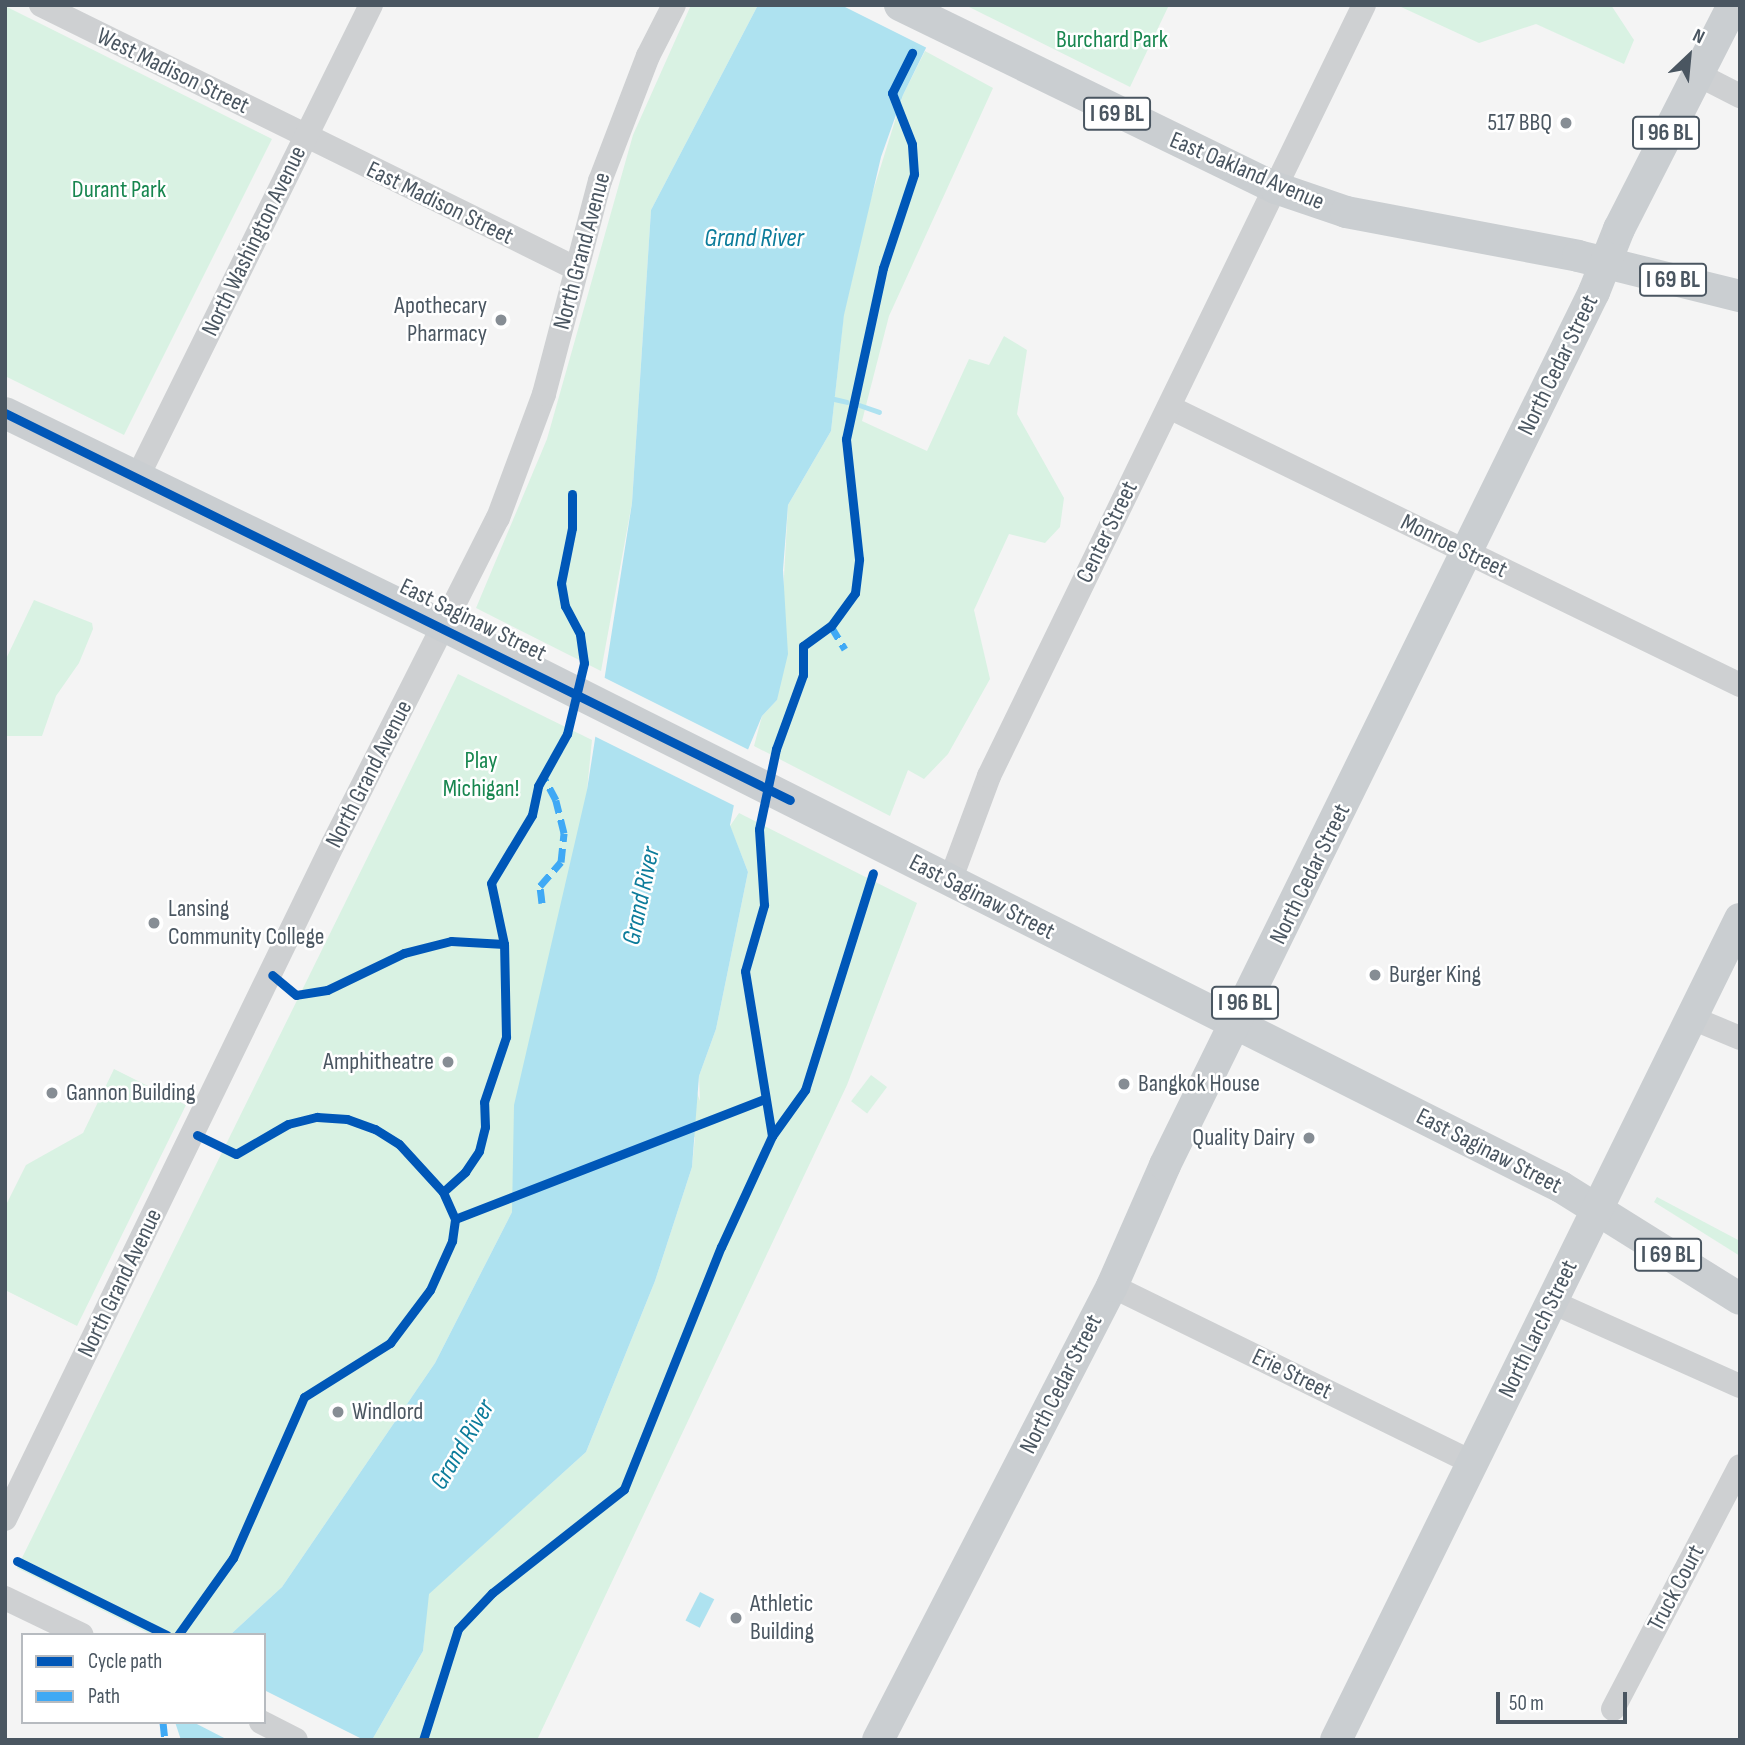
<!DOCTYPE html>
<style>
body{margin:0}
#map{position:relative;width:1745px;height:1745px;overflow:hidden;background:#f4f4f4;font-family:"Sofia Sans Condensed",sans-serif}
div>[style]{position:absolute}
.green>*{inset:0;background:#d9f2e3;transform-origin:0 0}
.water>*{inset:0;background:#aee2f0;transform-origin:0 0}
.pier>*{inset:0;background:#f4f4f4}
.stream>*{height:5px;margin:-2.5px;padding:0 2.5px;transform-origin:2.5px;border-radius:2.5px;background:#aee2f0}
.minor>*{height:24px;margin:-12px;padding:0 12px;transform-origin:12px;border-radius:12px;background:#ced0d2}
.major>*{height:32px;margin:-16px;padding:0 16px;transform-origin:16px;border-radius:16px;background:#caced1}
.quiet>*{height:7px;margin-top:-3.5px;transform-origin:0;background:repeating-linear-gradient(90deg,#3fa9f5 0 14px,transparent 0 21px)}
.cycleway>*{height:9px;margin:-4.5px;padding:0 4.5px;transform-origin:4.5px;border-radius:4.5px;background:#0057b8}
.dots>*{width:19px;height:19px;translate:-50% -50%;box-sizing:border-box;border:4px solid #fff;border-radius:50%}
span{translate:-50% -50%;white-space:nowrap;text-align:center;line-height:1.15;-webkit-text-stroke:5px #fff;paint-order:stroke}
.shield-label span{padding:2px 5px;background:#fff;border:2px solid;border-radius:5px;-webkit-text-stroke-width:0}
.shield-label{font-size:23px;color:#4a5661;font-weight:700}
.park-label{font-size:24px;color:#17864f}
.street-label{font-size:24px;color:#4a5661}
.poi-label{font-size:24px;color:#4a5661}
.right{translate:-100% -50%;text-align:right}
.left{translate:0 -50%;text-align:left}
.water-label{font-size:26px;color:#0c7c9b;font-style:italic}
.frame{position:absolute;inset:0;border:7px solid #4a5661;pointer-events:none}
.legend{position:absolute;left:21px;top:1633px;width:245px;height:91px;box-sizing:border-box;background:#fff;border:2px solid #b7bbc0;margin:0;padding:9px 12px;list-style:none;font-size:21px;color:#4a5661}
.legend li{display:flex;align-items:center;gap:14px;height:35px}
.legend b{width:35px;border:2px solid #b7bbc0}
.north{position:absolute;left:1654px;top:21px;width:70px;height:70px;-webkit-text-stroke:5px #fff;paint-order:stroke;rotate:26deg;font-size:19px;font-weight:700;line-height:28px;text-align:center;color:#4a5661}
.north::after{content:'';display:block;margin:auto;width:24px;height:32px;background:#4a5661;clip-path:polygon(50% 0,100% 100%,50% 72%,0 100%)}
.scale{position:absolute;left:1496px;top:1692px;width:131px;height:32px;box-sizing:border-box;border:4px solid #4a5661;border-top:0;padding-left:9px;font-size:21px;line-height:24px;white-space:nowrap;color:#4a5661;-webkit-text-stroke:5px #fff;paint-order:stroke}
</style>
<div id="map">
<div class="green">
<i style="clip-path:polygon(691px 5px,758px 5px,651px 210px,632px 503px,601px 671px,476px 608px,547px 439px,633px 135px)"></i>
<i style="clip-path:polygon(965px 5px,1169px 5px,1130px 87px)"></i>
<i style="clip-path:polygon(1611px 5px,1634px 40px,1624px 64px,1536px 24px,1479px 43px,1399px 6px)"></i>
<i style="clip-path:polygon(5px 6px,272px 139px,124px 435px,5px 376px)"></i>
<i style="clip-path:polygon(925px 51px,993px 88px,889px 316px,862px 421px,927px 451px,969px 359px,989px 365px,1004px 336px,1027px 350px,1017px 414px,1064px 498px,1060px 527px,1045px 543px,1009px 534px,974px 610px,990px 679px,948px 754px,924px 779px,908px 770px,890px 816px,754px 746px,762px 716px,777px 700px,788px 505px,831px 431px,844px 313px,870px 201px,903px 95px)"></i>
<i style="clip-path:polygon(34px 600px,92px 623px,93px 629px,79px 663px,56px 696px,42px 736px,5px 736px,5px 661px)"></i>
<i style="clip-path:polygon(458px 674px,592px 740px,587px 790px,700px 1101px,699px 1076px,716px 1029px,748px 872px,730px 826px,739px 813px,917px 903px,847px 1085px,537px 1740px,372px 1740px,423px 1651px,428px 1594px,586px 1452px,655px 1281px,692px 1167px,695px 1137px,512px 1212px,435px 1363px,282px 1587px,230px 1635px,152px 1635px,17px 1568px)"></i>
<i style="clip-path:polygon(114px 1069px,186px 1105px,77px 1326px,5px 1290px,5px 1207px,26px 1165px,83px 1133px)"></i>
<i style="left:871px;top:1075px;width:20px;height:33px;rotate:37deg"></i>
<i style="clip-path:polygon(1657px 1197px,1740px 1241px,1740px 1256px,1654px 1202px)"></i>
</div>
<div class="water">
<i style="clip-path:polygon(758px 5px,947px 5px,903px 95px,881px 157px,844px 315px,831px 431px,788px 505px,783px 570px,788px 654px,777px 700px,762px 716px,742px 764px,730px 825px,748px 872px,716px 1029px,699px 1076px,692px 1167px,655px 1281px,586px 1452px,429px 1594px,423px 1651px,372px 1740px,181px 1740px,175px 1722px,264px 1722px,264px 1635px,230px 1635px,282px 1587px,435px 1363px,512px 1212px,514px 1105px,587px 790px,632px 503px,651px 210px)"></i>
<i style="left:700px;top:1592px;width:16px;height:32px;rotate:27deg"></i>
</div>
<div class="pier">
<i style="clip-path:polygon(841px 5px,950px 5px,929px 49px)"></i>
<i style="clip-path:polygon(601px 676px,751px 751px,737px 807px,592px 735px)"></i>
<i style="clip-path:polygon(264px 1690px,364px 1740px,228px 1740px,193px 1722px,264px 1722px)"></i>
</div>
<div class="stream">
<i style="left:834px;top:399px;width:13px;rotate:13deg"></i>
<i style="left:859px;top:405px;width:21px;rotate:19deg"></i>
</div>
<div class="minor">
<i style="left:41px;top:5px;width:595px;rotate:26.22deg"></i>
<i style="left:1695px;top:73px;width:51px;rotate:27.1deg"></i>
<i style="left:1169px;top:407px;width:635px;rotate:25.96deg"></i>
<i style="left:137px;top:478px;width:528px;rotate:-63.68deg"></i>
<i style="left:950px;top:881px;width:112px;rotate:-69.6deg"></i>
<i style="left:989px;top:776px;width:857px;rotate:-64.06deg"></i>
<i style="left:1692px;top:1018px;width:52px;rotate:22.6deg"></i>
<i style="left:1112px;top:1286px;width:402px;rotate:26.1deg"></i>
<i style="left:1552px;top:1302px;width:206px;rotate:24.1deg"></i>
<i style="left:5px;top:1519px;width:750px;rotate:-64.08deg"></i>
<i style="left:333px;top:844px;width:365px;rotate:-63.2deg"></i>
<i style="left:498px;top:518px;width:132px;rotate:-69.6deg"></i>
<i style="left:544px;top:394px;width:220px;rotate:-75.3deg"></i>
<i style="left:600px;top:181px;width:134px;rotate:-69deg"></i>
<i style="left:648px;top:56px;width:57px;rotate:-63deg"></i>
<i style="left:5px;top:1598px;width:85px;rotate:25.7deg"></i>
<i style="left:1613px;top:1709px;width:274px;rotate:-62.4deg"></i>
<i style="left:261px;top:1722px;width:39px;rotate:27deg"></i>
</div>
<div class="major">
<i style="left:900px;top:5px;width:418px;rotate:26deg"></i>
<i style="left:1276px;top:188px;width:74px;rotate:18.9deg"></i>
<i style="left:1346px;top:212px;width:236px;rotate:10.7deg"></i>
<i style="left:1578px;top:256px;width:167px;rotate:13.9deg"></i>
<i style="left:5px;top:413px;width:488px;rotate:25.9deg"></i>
<i style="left:444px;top:626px;width:1250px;rotate:26.67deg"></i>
<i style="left:1561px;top:1187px;width:211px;rotate:32deg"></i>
<i style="left:878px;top:1740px;width:511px;rotate:-62.73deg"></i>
<i style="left:1112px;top:1286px;width:132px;rotate:-66.3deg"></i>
<i style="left:1165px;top:1165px;width:973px;rotate:-63.83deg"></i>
<i style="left:1594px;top:292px;width:68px;rotate:-68.4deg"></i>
<i style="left:1619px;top:229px;width:251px;rotate:-63deg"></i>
<i style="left:1336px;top:1740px;width:915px;rotate:-63.8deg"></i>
</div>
<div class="quiet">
<i style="left:831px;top:626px;width:27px;rotate:59deg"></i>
<i style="left:542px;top:903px;width:17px;rotate:-97deg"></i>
<i style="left:540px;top:886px;width:32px;rotate:-49deg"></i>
<i style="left:561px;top:862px;width:29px;rotate:-84deg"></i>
<i style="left:564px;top:833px;width:34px;rotate:-104deg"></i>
<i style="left:556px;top:800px;width:27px;rotate:-118deg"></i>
<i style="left:163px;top:1722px;width:18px;rotate:84deg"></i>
</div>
<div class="cycleway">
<i style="left:5px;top:413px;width:875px;rotate:26.24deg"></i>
<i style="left:504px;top:944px;width:62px;rotate:-102deg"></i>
<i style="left:491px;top:883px;width:79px;rotate:-58.9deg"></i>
<i style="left:532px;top:815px;width:30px;rotate:-78deg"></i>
<i style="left:538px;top:786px;width:60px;rotate:-60.9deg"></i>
<i style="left:567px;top:734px;width:73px;rotate:-76.5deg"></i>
<i style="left:584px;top:663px;width:29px;rotate:-98deg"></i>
<i style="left:580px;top:634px;width:32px;rotate:-118deg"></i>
<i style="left:565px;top:606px;width:23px;rotate:-100deg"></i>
<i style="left:561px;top:583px;width:56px;rotate:-78.7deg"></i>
<i style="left:572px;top:528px;width:34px;rotate:-90deg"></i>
<i style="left:197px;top:1135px;width:43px;rotate:26deg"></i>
<i style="left:236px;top:1154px;width:60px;rotate:-30deg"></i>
<i style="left:288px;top:1124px;width:30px;rotate:-14deg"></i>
<i style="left:317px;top:1117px;width:30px;rotate:4deg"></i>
<i style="left:347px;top:1119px;width:30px;rotate:20deg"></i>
<i style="left:375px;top:1129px;width:28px;rotate:32deg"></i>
<i style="left:399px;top:1144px;width:65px;rotate:47.5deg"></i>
<i style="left:772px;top:1136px;width:57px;rotate:-54.3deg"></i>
<i style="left:805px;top:1090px;width:227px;rotate:-72.6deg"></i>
<i style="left:455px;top:1219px;width:331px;rotate:-21.2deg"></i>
<i style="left:17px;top:1561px;width:167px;rotate:26.3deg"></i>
<i style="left:178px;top:1635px;width:95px;rotate:-54.5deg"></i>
<i style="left:233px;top:1558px;width:176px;rotate:-66.2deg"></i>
<i style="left:304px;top:1397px;width:102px;rotate:-32.1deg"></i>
<i style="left:390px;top:1343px;width:66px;rotate:-53deg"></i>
<i style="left:430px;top:1290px;width:54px;rotate:-65.8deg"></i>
<i style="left:452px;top:1241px;width:22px;rotate:-82deg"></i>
<i style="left:455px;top:1219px;width:30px;rotate:-114deg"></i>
<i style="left:443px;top:1192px;width:30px;rotate:-42deg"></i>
<i style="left:465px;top:1172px;width:25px;rotate:-56deg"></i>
<i style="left:479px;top:1151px;width:25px;rotate:-76deg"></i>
<i style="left:485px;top:1127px;width:25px;rotate:-92deg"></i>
<i style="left:484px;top:1102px;width:69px;rotate:-71.3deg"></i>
<i style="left:506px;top:1037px;width:93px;rotate:-91.2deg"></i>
<i style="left:504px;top:944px;width:53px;rotate:-176.8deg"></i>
<i style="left:451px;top:941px;width:49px;rotate:165.7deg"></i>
<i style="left:404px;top:953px;width:85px;rotate:154.3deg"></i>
<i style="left:327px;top:990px;width:31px;rotate:171deg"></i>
<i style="left:296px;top:995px;width:31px;rotate:-140deg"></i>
<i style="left:423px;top:1740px;width:116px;rotate:-72.5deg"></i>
<i style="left:458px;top:1629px;width:50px;rotate:-46.6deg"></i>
<i style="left:492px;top:1593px;width:168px;rotate:-38.2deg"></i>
<i style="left:624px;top:1489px;width:261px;rotate:-68.2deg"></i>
<i style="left:721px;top:1247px;width:122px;rotate:-65.3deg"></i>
<i style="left:772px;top:1136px;width:167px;rotate:-99.3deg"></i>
<i style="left:745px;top:971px;width:69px;rotate:-73.9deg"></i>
<i style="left:764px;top:905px;width:76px;rotate:-93.8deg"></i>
<i style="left:759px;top:829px;width:82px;rotate:-78deg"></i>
<i style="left:776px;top:749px;width:79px;rotate:-70deg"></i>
<i style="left:803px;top:675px;width:29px;rotate:-90deg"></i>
<i style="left:803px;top:646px;width:34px;rotate:-36deg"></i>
<i style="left:831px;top:626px;width:41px;rotate:-54deg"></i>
<i style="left:855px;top:593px;width:34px;rotate:-83deg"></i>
<i style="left:859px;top:559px;width:121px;rotate:-96.2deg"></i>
<i style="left:846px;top:439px;width:175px;rotate:-77.8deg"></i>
<i style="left:883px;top:268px;width:99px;rotate:-71.7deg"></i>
<i style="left:914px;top:174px;width:30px;rotate:-94deg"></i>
<i style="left:912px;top:144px;width:55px;rotate:-111.4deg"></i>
<i style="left:892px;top:93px;width:45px;rotate:-63.4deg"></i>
</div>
<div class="dots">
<i style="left:1566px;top:123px;background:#868d94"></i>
<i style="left:501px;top:320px;background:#868d94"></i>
<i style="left:154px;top:923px;background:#868d94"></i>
<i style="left:1375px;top:975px;background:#868d94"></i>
<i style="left:448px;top:1062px;background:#868d94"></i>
<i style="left:1124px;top:1084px;background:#868d94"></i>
<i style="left:52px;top:1093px;background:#868d94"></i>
<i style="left:1309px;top:1138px;background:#868d94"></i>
<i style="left:338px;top:1412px;background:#868d94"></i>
<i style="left:736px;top:1618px;background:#868d94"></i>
</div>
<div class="shield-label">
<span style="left:1117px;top:114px">I 69 BL</span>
<span style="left:1666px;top:133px">I 96 BL</span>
<span style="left:1673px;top:280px">I 69 BL</span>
<span style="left:1245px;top:1003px">I 96 BL</span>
<span style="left:1668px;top:1255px">I 69 BL</span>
</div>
<div class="park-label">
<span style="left:1112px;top:40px">Burchard Park</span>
<span style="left:119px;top:190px">Durant Park</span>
<span style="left:481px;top:775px">Play<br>Michigan!</span>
</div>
<div class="street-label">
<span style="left:173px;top:71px;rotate:26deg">West Madison Street</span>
<span style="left:1247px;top:171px;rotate:23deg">East Oakland Avenue</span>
<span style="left:440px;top:203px;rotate:26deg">East Madison Street</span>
<span style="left:254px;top:241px;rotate:-64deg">North Washington Avenue</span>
<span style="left:582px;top:251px;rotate:-75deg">North Grand Avenue</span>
<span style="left:1558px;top:365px;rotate:-64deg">North Cedar Street</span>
<span style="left:1107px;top:532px;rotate:-64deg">Center Street</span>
<span style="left:1454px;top:546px;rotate:26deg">Monroe Street</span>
<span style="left:473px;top:620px;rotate:26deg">East Saginaw Street</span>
<span style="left:369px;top:774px;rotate:-63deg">North Grand Avenue</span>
<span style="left:1310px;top:874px;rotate:-64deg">North Cedar Street</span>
<span style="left:982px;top:897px;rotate:27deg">East Saginaw Street</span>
<span style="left:1489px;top:1151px;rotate:27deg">East Saginaw Street</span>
<span style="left:120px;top:1283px;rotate:-64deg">North Grand Avenue</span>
<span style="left:1538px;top:1329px;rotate:-64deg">North Larch Street</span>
<span style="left:1292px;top:1374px;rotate:26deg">Erie Street</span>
<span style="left:1061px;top:1384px;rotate:-63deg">North Cedar Street</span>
<span style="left:1676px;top:1588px;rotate:-62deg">Truck Court</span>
</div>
<div class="poi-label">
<span class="right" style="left:1552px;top:123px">517 BBQ</span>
<span class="right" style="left:487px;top:320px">Apothecary<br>Pharmacy</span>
<span class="left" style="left:168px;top:923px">Lansing<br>Community College</span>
<span class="left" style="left:1389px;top:975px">Burger King</span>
<span class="right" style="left:434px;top:1062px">Amphitheatre</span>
<span class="left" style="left:1138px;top:1084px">Bangkok House</span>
<span class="left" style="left:66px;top:1093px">Gannon Building</span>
<span class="right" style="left:1295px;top:1138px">Quality Dairy</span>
<span class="left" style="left:352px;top:1412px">Windlord</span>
<span class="left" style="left:750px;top:1618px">Athletic<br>Building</span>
</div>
<div class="water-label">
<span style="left:754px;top:239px">Grand River</span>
<span style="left:642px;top:896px;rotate:-78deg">Grand River</span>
<span style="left:463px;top:1445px;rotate:-59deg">Grand River</span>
</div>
<div class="frame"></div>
<ul class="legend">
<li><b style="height:9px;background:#0057b8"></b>Cycle path</li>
<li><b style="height:9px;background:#3fa9f5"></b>Path</li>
</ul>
<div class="north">N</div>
<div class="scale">50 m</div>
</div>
